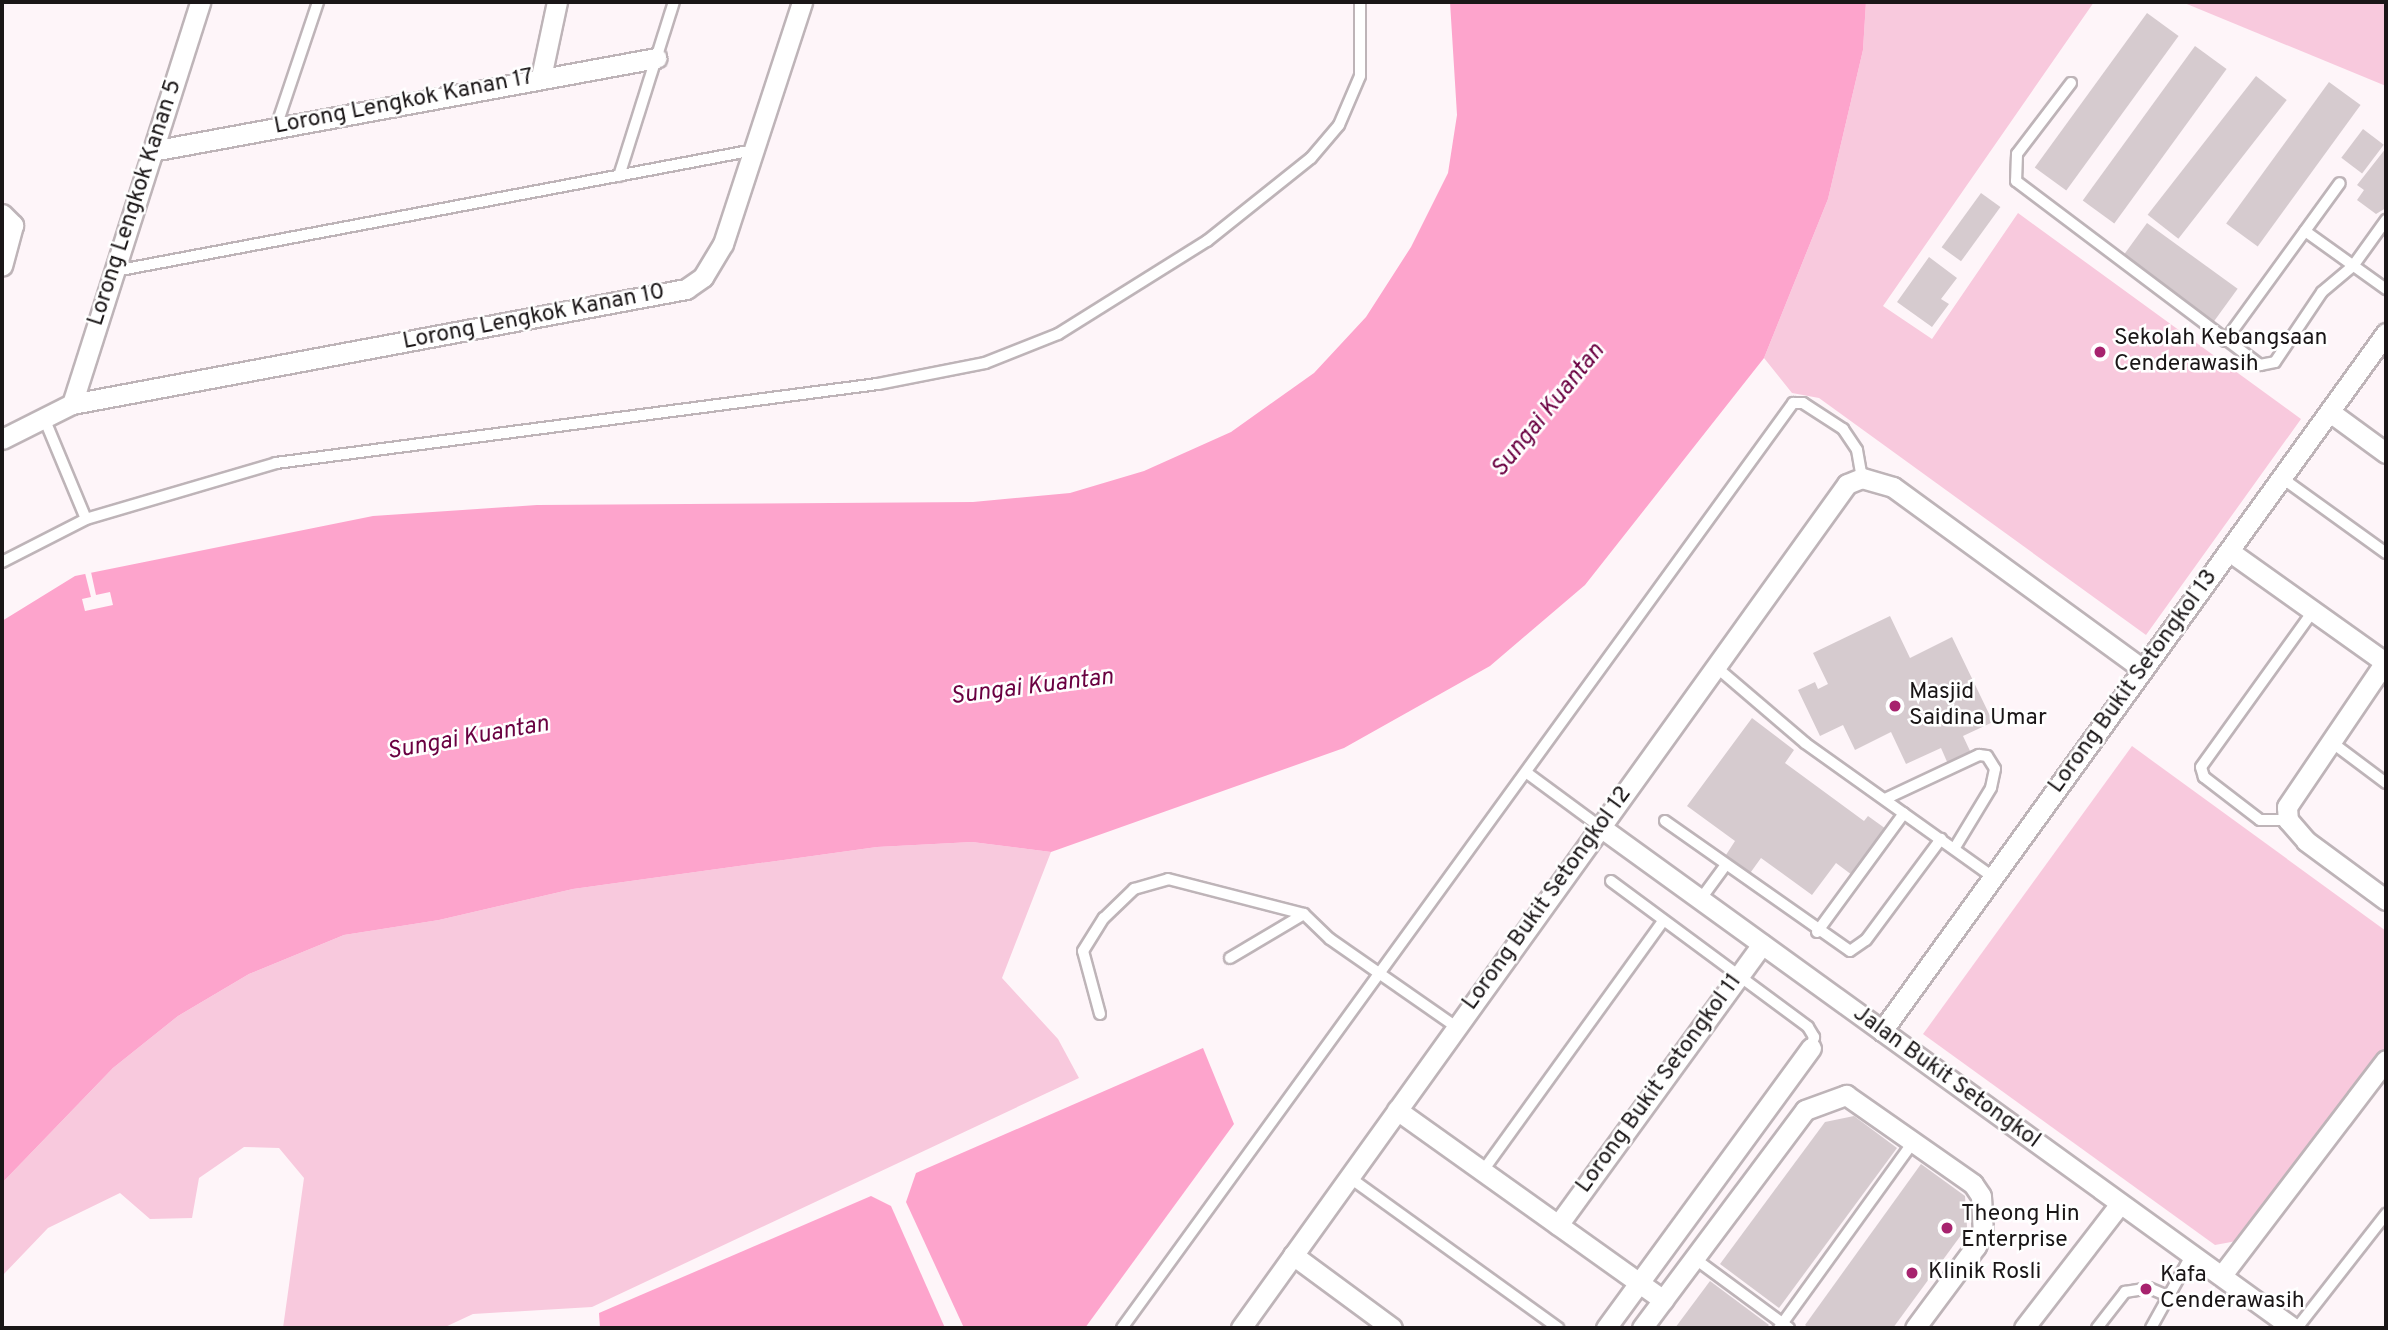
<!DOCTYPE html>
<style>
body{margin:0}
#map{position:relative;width:2388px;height:1330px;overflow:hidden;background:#fef5f9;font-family:Overpass,sans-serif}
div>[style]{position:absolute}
.green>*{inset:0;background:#f8c9dd}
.water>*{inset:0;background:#fda4cc}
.pier>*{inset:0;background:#fef5f9}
.building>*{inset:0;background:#d6cbcf;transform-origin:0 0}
.roads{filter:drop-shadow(2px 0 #beb4b8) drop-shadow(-2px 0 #beb4b8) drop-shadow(0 2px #beb4b8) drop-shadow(0 -2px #beb4b8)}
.service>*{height:10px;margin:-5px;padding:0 5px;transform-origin:5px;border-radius:5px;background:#fff}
.minor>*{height:19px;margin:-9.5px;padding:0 9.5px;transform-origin:9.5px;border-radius:9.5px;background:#fff}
.dots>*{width:19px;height:19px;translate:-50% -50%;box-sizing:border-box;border:4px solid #fff;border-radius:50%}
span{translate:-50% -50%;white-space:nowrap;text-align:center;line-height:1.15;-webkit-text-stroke:5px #fff;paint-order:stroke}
.street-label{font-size:23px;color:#1a1617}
.poi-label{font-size:23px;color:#1a1617}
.left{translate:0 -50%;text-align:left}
.water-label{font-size:24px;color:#6a0041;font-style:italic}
.frame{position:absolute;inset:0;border:4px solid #1a1617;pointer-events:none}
</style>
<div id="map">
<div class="green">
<i style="clip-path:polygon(1866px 2px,2094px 2px,1883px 306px,1932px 339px,2018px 213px,2301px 419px,2146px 635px,1819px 398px,1792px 393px,1764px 358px,1828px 199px,1863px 50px)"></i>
<i style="clip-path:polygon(2182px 2px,2386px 2px,2386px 86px)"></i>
<i style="clip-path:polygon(2132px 746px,2386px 931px,2386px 1049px,2242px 1240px,2215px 1245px,1923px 1034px)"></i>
<i style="clip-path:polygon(972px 842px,1051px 852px,1002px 978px,1058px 1039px,1079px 1078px,592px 1307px,473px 1314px,443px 1328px,283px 1328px,304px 1178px,279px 1148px,244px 1147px,199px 1178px,192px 1218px,150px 1219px,120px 1193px,48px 1228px,2px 1276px,2px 1183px,113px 1068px,178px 1016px,249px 974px,344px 935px,439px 920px,573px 889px,877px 847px)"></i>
</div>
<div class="water">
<i style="clip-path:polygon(1450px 2px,1866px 2px,1863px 50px,1828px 199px,1764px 358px,1585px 585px,1490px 666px,1344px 748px,1051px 852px,972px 842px,877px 847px,573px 889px,439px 920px,344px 935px,249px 974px,178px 1016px,113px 1068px,2px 1183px,2px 621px,75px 576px,373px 516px,537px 505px,973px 502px,1070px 493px,1144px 471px,1231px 432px,1314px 373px,1366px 317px,1411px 247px,1448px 173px,1457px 115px)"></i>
<i style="clip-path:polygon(1203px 1048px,1234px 1124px,1085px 1328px,964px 1328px,906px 1202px,916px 1173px)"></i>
<i style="clip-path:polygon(871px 1196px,891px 1206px,945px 1328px,600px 1328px,599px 1313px)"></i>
</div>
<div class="pier">
<i style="clip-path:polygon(91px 572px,96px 595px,110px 592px,113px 605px,85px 611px,82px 599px,91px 597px,85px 573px)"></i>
</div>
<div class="building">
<i style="left:2147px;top:13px;width:39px;height:191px;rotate:36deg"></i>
<i style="left:2195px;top:46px;width:39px;height:191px;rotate:36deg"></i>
<i style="left:2256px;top:76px;width:39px;height:176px;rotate:38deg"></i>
<i style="left:2329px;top:82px;width:39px;height:175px;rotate:36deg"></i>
<i style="left:2363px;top:129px;width:26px;height:36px;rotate:37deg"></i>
<i style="clip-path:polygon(2386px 148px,2386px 208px,2376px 214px,2357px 200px,2364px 190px,2357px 185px)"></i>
<i style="left:1981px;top:193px;width:24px;height:67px;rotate:36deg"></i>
<i style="left:2147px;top:223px;width:112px;height:42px;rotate:36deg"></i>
<i style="clip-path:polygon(1929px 257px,1957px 278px,1941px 299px,1949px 304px,1932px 327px,1897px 302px)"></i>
<i style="clip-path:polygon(1890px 616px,1910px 658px,1952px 637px,1993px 722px,1963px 736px,1971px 753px,1948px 764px,1941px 748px,1906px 764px,1891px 732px,1855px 750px,1843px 725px,1820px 736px,1798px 690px,1815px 682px,1818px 689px,1828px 684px,1813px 653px)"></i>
<i style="clip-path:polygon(1752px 718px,1794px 750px,1785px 763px,1864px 821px,1868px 816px,1886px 829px,1852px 875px,1836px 863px,1812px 895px,1761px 858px,1748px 876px,1724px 858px,1735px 841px,1687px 806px)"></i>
<i style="clip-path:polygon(1854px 1116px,1897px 1148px,1779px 1308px,1720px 1264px,1825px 1122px)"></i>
<i style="clip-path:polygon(1921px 1164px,1965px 1196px,1967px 1227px,1893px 1328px,1809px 1328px,1805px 1325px)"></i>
<i style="clip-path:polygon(1710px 1281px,1769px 1325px,1766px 1328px,1675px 1328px)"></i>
</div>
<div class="roads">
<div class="service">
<i style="left:2071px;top:83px;width:89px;rotate:127.3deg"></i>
<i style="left:2017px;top:154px;width:27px;rotate:92deg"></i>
<i style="left:2016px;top:181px;width:306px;rotate:37deg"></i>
<i style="left:2260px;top:365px;width:15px;rotate:-11deg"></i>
<i style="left:2275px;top:362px;width:84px;rotate:-56.1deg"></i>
<i style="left:2322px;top:292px;width:40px;rotate:-40deg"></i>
<i style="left:2353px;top:266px;width:57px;rotate:-54.3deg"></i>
<i style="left:276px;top:127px;width:132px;rotate:-71.4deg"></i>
<i style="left:619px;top:176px;width:182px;rotate:-72.5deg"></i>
<i style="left:2305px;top:231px;width:100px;rotate:35.6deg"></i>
<i style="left:115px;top:271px;width:650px;rotate:-10.72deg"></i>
<i style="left:2225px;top:341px;width:195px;rotate:-54deg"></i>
<i style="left:44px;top:418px;width:109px;rotate:67.4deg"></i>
<i style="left:2282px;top:478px;width:128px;rotate:35.8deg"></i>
<i style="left:2px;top:562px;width:94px;rotate:-27.1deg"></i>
<i style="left:86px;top:519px;width:198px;rotate:-16.4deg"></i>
<i style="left:276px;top:463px;width:607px;rotate:-7.48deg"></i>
<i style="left:878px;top:384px;width:109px;rotate:-11.1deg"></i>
<i style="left:985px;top:363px;width:79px;rotate:-21.7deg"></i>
<i style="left:1058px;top:334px;width:176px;rotate:-32deg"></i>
<i style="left:1207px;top:241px;width:133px;rotate:-38.6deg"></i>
<i style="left:1311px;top:158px;width:43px;rotate:-49.7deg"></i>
<i style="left:1339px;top:125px;width:53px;rotate:-66.8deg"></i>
<i style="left:1360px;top:76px;width:74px;rotate:-90deg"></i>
<i style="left:1715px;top:666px;width:118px;rotate:40.5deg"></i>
<i style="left:1805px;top:743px;width:231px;rotate:35.5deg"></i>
<i style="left:2330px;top:741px;width:70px;rotate:36.9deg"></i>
<i style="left:1527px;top:773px;width:89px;rotate:36.4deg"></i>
<i style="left:1885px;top:799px;width:104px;rotate:-25.1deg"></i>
<i style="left:1979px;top:755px;width:8px;rotate:7deg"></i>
<i style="left:1987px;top:756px;width:15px;rotate:58deg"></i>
<i style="left:1995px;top:769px;width:19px;rotate:102deg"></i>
<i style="left:1991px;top:788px;width:71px;rotate:121.2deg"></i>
<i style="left:2288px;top:820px;width:28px;rotate:180deg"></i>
<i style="left:2260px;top:820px;width:71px;rotate:-142.5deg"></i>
<i style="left:2204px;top:777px;width:10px;rotate:-107deg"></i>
<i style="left:2201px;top:767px;width:192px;rotate:-54.3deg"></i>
<i style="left:1665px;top:821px;width:226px;rotate:35.1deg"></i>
<i style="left:1850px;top:951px;width:19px;rotate:-35deg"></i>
<i style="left:1866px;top:940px;width:126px;rotate:-53.4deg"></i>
<i style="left:1611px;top:881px;width:245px;rotate:36.5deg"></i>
<i style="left:1808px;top:1027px;width:12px;rotate:59deg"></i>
<i style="left:1814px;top:1037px;width:11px;rotate:105deg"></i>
<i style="left:1700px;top:900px;width:42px;rotate:-53.7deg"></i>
<i style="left:1817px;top:932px;width:147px;rotate:-53.8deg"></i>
<i style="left:1230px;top:958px;width:86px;rotate:-30.7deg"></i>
<i style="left:1100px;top:1014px;width:65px;rotate:-105.1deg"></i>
<i style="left:1083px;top:951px;width:39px;rotate:-58deg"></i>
<i style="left:1104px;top:918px;width:42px;rotate:-44deg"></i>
<i style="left:1134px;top:889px;width:35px;rotate:-16deg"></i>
<i style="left:1168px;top:879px;width:140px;rotate:14.4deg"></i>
<i style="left:1304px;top:914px;width:36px;rotate:44deg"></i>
<i style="left:1330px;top:939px;width:154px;rotate:34.9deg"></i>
<i style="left:1482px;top:1172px;width:309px;rotate:-54.2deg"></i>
<i style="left:1349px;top:1177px;width:258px;rotate:35.8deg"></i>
<i style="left:1694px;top:1258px;width:118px;rotate:36.4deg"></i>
<i style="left:1122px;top:1328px;width:1143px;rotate:-54.04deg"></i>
<i style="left:1793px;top:403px;width:10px"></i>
<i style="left:1803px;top:403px;width:48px;rotate:33deg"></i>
<i style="left:1843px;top:429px;width:25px;rotate:56deg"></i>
<i style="left:1857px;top:450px;width:28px;rotate:80deg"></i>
<i style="left:1779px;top:1328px;width:229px;rotate:-54.2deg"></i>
<i style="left:2097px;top:1328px;width:46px;rotate:-52.1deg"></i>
<i style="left:2125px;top:1292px;width:24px;rotate:-9deg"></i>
<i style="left:2149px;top:1288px;width:25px;rotate:23deg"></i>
<i style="left:2151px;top:1328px;width:85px;rotate:-61deg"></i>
<i style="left:2297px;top:1328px;width:145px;rotate:-52deg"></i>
</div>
<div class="minor">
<i style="left:541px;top:77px;width:77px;rotate:-78deg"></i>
<i style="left:152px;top:151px;width:513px;rotate:-10.45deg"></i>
<i style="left:2px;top:214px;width:16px;rotate:45deg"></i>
<i style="left:13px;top:225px;width:42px;rotate:105deg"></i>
<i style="left:72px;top:404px;width:422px;rotate:-72.3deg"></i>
<i style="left:2330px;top:412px;width:69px;rotate:36.2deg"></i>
<i style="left:2px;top:439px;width:78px;rotate:-26.6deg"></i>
<i style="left:72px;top:404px;width:625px;rotate:-10.61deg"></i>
<i style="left:686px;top:289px;width:21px;rotate:-35deg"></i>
<i style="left:703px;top:277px;width:39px;rotate:-59deg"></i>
<i style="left:723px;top:244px;width:255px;rotate:-71.9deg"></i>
<i style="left:2229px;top:551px;width:193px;rotate:35.5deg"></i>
<i style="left:2385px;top:662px;width:175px;rotate:124.1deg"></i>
<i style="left:2287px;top:807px;width:13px;rotate:86deg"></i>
<i style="left:2288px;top:820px;width:28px;rotate:49deg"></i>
<i style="left:2306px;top:841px;width:99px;rotate:36.4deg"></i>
<i style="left:1599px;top:826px;width:857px;rotate:35.88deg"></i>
<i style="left:1882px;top:1031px;width:861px;rotate:-54.17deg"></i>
<i style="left:1397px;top:1110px;width:327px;rotate:35.5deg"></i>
<i style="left:1558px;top:1225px;width:347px;rotate:-54deg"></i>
<i style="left:1293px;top:1255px;width:123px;rotate:36.4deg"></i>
<i style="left:2222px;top:1275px;width:270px;rotate:-52.7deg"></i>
<i style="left:1241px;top:1328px;width:1039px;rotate:-54.32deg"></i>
<i style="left:1847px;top:484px;width:16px;rotate:-22deg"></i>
<i style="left:1862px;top:478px;width:32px;rotate:16deg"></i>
<i style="left:1893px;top:487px;width:309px;rotate:36.1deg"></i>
<i style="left:1606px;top:1328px;width:347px;rotate:-53.8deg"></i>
<i style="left:1642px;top:1328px;width:272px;rotate:-53.2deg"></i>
<i style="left:1805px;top:1110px;width:44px;rotate:-20.1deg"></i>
<i style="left:1846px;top:1095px;width:155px;rotate:35deg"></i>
<i style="left:1973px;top:1184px;width:14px;rotate:56deg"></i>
<i style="left:1981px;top:1196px;width:35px;rotate:87deg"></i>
<i style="left:1983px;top:1231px;width:17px;rotate:115deg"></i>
<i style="left:1976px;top:1246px;width:102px;rotate:126.6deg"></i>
<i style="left:2024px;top:1328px;width:157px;rotate:-52.3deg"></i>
</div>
</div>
<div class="dots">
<i style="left:2100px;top:352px;background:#a7236e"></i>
<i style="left:1895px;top:706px;background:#a7236e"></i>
<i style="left:1947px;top:1228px;background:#a7236e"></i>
<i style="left:1912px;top:1273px;background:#a7236e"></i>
<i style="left:2146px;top:1289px;background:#a7236e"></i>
</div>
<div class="street-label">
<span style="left:404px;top:103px;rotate:-11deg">Lorong Lengkok Kanan 17</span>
<span style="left:136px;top:203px;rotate:-72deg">Lorong Lengkok Kanan 5</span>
<span style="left:534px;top:318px;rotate:-11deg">Lorong Lengkok Kanan 10</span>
<span style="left:2134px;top:682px;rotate:-54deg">Lorong Bukit Setongkol 13</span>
<span style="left:1548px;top:899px;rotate:-54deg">Lorong Bukit Setongkol 12</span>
<span style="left:1946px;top:1078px;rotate:36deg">Jalan Bukit Setongkol</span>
<span style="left:1660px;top:1084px;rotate:-54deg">Lorong Bukit Setongkol 11</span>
</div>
<div class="poi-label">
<span class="left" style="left:2114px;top:352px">Sekolah Kebangsaan<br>Cenderawasih</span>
<span class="left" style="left:1909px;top:706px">Masjid<br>Saidina Umar</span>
<span class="left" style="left:1961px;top:1228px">Theong Hin<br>Enterprise</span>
<span class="left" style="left:1928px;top:1273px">Klinik Rosli</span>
<span class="left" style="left:2160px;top:1289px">Kafa<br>Cenderawasih</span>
</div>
<div class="water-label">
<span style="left:1549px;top:411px;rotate:-51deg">Sungai Kuantan</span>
<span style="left:1032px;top:688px;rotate:-7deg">Sungai Kuantan</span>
<span style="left:468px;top:739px;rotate:-10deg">Sungai Kuantan</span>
</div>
<div class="frame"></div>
</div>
